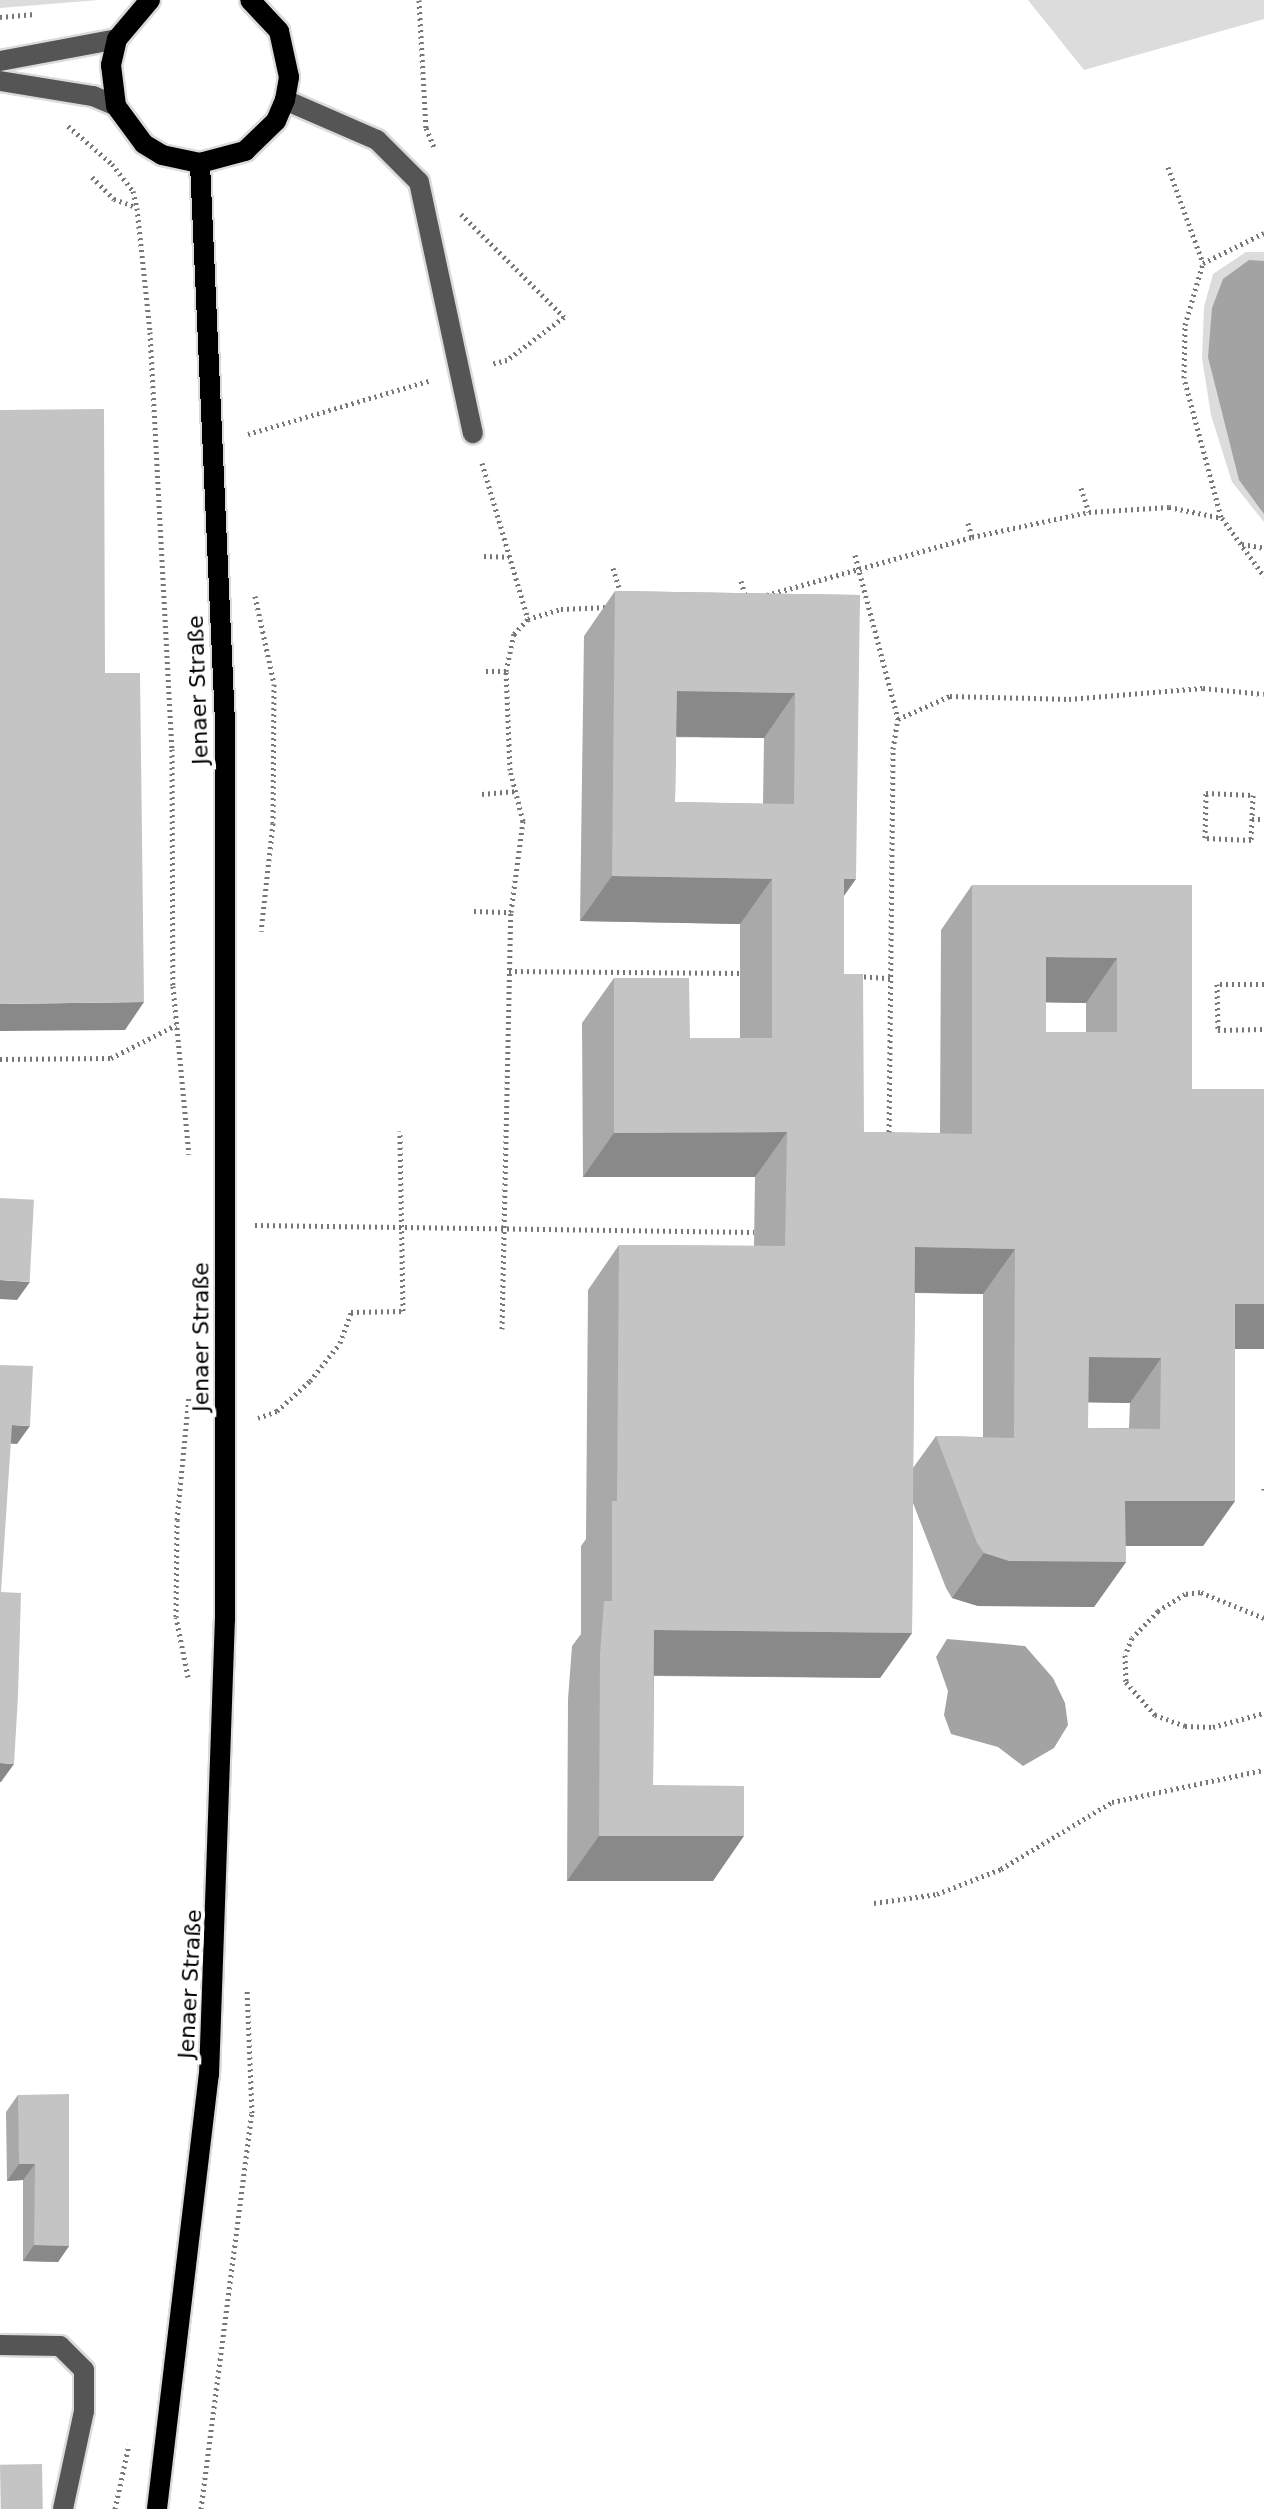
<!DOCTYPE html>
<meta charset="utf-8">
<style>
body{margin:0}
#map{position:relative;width:1264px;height:2509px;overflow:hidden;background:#fff;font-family:"DejaVu Sans",sans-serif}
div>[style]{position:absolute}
.green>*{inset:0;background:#dcdcdc}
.water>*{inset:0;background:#a3a3a3}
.path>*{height:5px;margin-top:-2.5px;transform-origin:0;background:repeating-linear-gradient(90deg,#777 0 2px,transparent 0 6px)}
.roads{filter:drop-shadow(2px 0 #dbdbdb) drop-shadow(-2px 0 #dbdbdb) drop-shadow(0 2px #dbdbdb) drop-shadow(0 -2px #dbdbdb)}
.minor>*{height:20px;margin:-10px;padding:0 10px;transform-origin:10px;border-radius:10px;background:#555}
.major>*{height:20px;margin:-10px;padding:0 10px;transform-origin:10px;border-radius:10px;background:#000}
.wall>*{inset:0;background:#a9a9a9}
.shaded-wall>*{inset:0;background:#898989}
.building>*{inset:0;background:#c4c4c4;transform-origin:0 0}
span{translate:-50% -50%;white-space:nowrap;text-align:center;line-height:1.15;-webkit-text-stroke:8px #fff;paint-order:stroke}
.street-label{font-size:22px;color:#000}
</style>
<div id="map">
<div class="green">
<i style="clip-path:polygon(0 0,99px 0,0 8px)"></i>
<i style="clip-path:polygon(1028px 0,1264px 0,1264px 19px,1084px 70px)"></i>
<i style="clip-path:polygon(1246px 252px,1264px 252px,1264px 522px,1232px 482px,1211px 415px,1202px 358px,1204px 307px,1213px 274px)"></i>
</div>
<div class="water">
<i style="clip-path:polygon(1249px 260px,1264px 261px,1264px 514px,1239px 480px,1208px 357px,1212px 308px,1223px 279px)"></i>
<i style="clip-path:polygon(947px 1639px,1025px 1646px,1053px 1678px,1065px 1703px,1068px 1725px,1054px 1748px,1023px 1766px,998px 1747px,951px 1734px,944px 1715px,948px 1691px,936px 1657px)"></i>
</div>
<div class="path">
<i style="left:419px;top:0;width:128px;rotate:86.9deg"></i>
<i style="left:426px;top:128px;width:23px;rotate:67deg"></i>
<i style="left:0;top:17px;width:35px;rotate:-5deg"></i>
<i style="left:68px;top:126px;width:58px;rotate:40.8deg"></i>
<i style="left:112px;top:164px;width:34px;rotate:52deg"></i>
<i style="left:133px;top:191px;width:17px;rotate:77deg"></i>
<i style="left:137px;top:208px;width:125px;rotate:84deg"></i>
<i style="left:150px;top:332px;width:418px;rotate:87deg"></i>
<i style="left:172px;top:749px;width:237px;rotate:89.8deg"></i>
<i style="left:173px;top:986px;width:169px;rotate:84.6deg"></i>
<i style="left:1168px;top:167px;width:102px;rotate:70deg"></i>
<i style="left:92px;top:177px;width:31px;rotate:45deg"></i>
<i style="left:114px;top:199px;width:23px;rotate:20deg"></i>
<i style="left:461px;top:214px;width:146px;rotate:45deg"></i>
<i style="left:564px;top:317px;width:71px;rotate:143deg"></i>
<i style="left:507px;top:360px;width:16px;rotate:166deg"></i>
<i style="left:248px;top:434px;width:191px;rotate:-16.4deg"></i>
<i style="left:482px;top:463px;width:163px;rotate:73.6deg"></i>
<i style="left:1081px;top:488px;width:25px;rotate:72deg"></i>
<i style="left:1221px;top:517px;width:144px;rotate:-104.9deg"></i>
<i style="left:1184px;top:378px;width:53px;rotate:-88.9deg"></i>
<i style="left:1185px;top:325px;width:65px;rotate:-73.8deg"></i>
<i style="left:1203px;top:263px;width:68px;rotate:-26.2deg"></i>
<i style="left:968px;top:523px;width:15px;rotate:74deg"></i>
<i style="left:1242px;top:544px;width:22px;rotate:10deg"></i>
<i style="left:855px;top:555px;width:170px;rotate:75.3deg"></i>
<i style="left:484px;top:556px;width:25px;rotate:2deg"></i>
<i style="left:613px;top:568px;width:27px;rotate:73deg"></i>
<i style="left:741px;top:581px;width:19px;rotate:74deg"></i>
<i style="left:767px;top:595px;width:213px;rotate:-15.8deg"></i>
<i style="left:972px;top:537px;width:120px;rotate:-12.1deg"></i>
<i style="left:1089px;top:512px;width:80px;rotate:-3.6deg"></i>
<i style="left:1169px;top:507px;width:54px;rotate:11.7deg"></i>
<i style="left:1222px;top:518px;width:72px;rotate:54.1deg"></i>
<i style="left:255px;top:596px;width:90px;rotate:77.8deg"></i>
<i style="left:274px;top:684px;width:139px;rotate:90.4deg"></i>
<i style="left:273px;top:823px;width:109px;rotate:96.3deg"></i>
<i style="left:486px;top:671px;width:20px"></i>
<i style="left:1206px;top:793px;width:47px;rotate:2.4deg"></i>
<i style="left:1253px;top:795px;width:45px;rotate:92.5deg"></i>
<i style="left:1251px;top:840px;width:46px;rotate:-177.5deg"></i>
<i style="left:1205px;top:838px;width:45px;rotate:-88.7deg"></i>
<i style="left:482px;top:794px;width:33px;rotate:-5deg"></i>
<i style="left:1252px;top:819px;width:12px"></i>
<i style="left:474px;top:911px;width:37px;rotate:2deg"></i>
<i style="left:509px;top:971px;width:231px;rotate:0.5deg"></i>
<i style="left:858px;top:976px;width:32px;rotate:4deg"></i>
<i style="left:1264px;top:984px;width:47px;rotate:180deg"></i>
<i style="left:1217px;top:984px;width:46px;rotate:88.8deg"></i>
<i style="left:1218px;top:1030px;width:46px;rotate:-1.2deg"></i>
<i style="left:0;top:1059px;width:111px;rotate:-0.5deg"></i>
<i style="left:111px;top:1058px;width:73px;rotate:-26.9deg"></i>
<i style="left:889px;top:1138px;width:389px;rotate:-89.4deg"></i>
<i style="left:893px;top:749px;width:30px;rotate:-81deg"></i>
<i style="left:898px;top:719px;width:57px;rotate:-23.9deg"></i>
<i style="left:950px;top:696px;width:119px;rotate:1.4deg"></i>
<i style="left:1069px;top:699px;width:134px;rotate:-4.7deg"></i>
<i style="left:1203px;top:688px;width:61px;rotate:5.6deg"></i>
<i style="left:255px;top:1225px;width:499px;rotate:0.8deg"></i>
<i style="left:502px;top:1329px;width:417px;rotate:-88.8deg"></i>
<i style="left:511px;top:912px;width:92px;rotate:-82.5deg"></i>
<i style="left:523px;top:821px;width:53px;rotate:-104.3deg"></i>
<i style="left:510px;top:770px;width:99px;rotate:-92.3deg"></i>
<i style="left:506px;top:671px;width:38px;rotate:-78deg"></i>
<i style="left:514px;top:634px;width:21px;rotate:-47deg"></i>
<i style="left:528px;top:619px;width:34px;rotate:-17deg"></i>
<i style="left:561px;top:609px;width:47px;rotate:-2.4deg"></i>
<i style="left:258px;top:1418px;width:20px;rotate:-20deg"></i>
<i style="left:277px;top:1411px;width:45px;rotate:-42.3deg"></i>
<i style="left:310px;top:1381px;width:48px;rotate:-51.7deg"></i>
<i style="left:340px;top:1343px;width:33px;rotate:-70deg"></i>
<i style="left:351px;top:1312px;width:52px;rotate:-1.1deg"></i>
<i style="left:403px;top:1311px;width:180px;rotate:-91deg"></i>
<i style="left:1264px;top:1488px;width:2px;rotate:90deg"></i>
<i style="left:1264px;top:1618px;width:69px;rotate:-157.9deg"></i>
<i style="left:1200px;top:1592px;width:15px;rotate:172deg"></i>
<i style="left:1185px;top:1594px;width:32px;rotate:148deg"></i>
<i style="left:1158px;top:1611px;width:37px;rotate:134deg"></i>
<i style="left:1132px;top:1638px;width:18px;rotate:112deg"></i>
<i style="left:1125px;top:1655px;width:27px;rotate:88deg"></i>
<i style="left:1126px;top:1682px;width:44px;rotate:48.7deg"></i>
<i style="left:1155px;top:1715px;width:32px;rotate:20deg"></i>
<i style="left:1185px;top:1726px;width:28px;rotate:2deg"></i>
<i style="left:1213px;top:1727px;width:53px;rotate:-15.4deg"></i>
<i style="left:188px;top:1677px;width:61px;rotate:-101.3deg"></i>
<i style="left:176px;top:1617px;width:97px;rotate:-89.4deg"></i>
<i style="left:177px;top:1520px;width:125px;rotate:-84.5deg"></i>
<i style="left:874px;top:1903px;width:64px;rotate:-8.1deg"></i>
<i style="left:937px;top:1894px;width:69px;rotate:-21.3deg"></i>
<i style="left:1001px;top:1869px;width:130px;rotate:-31.1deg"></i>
<i style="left:1112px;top:1802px;width:155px;rotate:-11.9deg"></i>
<i style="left:115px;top:2509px;width:66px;rotate:-77.8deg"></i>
<i style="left:201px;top:2509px;width:399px;rotate:-82.7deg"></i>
<i style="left:252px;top:2113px;width:124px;rotate:-92.3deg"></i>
</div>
<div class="roads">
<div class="minor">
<i style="left:0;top:61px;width:119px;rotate:-10.6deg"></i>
<i style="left:0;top:81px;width:94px;rotate:9.2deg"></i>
<i style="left:93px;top:96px;width:25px;rotate:23deg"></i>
<i style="left:285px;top:100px;width:100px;rotate:23.5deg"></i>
<i style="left:377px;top:140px;width:59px;rotate:45deg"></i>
<i style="left:419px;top:182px;width:257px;rotate:77.9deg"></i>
<i style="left:0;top:2345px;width:60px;rotate:1deg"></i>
<i style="left:60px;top:2346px;width:34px;rotate:45deg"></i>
<i style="left:84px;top:2370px;width:41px;rotate:90deg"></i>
<i style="left:84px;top:2411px;width:100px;rotate:102.1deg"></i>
</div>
<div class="major">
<i style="left:150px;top:0;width:51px;rotate:130.2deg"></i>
<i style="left:117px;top:39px;width:27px;rotate:103deg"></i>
<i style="left:111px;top:65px;width:41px;rotate:83deg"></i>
<i style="left:116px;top:106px;width:47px;rotate:53.6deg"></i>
<i style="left:144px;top:144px;width:21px;rotate:31deg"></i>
<i style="left:162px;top:155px;width:39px;rotate:12deg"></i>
<i style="left:200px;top:163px;width:47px;rotate:-14.9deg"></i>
<i style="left:245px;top:151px;width:43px;rotate:-44.1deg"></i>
<i style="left:276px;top:121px;width:23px;rotate:-67deg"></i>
<i style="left:285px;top:100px;width:23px;rotate:-80deg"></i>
<i style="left:289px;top:77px;width:47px;rotate:-102.3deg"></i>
<i style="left:279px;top:31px;width:42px;rotate:-133.1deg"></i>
<i style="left:157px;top:2509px;width:437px;rotate:-83.2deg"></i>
<i style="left:209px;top:2075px;width:455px;rotate:-88deg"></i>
<i style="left:225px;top:1620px;width:897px;rotate:-90deg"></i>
<i style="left:225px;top:723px;width:561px;rotate:-92.56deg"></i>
</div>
</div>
<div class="wall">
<i style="clip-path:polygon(evenodd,615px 591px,860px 595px,844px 896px,844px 974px,864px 1132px,940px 1133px,941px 930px,972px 885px,1192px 885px,1192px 1089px,1235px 1349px,1235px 1501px,1203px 1546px,1125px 1546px,1126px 1562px,1094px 1607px,978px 1606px,952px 1598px,946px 1588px,913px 1503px,912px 1633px,880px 1678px,654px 1676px,653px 1785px,713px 1881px,567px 1881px,568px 1699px,572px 1646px,581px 1634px,581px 1546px,586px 1539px,588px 1290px,619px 1245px,754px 1246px,755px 1177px,583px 1177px,582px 1023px,614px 978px,690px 1038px,740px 1038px,740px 924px,580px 921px,584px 636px,615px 591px,676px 737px,764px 738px,763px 804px,675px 802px,676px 737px,615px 591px,1046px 1002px,1086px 1003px,1086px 1032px,1046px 1032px,1046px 1002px,615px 591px,915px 1293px,983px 1294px,983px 1437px,936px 1436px,913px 1468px,915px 1293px,615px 591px,1088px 1402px,1130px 1403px,1129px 1428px,1088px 1428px,1088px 1402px)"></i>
<i style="clip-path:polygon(18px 2095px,69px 2246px,58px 2262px,23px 2261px,23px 2180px,7px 2181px,6px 2112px)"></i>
</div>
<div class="shaded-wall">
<i style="clip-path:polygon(677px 691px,795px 693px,764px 738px,646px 736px)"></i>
<i style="clip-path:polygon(612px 876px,772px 879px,740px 924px,580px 921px)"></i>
<i style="clip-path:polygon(844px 879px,856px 879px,824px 924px)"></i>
<i style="clip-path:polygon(1046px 957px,1117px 958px,1086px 1003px,1015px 1002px)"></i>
<i style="clip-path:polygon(144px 1002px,125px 1030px,0 1031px,0 1004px)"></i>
<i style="clip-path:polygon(787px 1132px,755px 1177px,583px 1177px,614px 1133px)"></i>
<i style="clip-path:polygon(915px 1247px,1015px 1249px,983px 1294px,884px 1292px)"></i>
<i style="clip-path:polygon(0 1280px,30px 1282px,17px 1300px,0 1299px)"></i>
<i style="clip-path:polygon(1235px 1304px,1264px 1304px,1264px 1349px,1204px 1349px)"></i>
<i style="clip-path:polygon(1089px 1357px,1161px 1358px,1130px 1403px,1058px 1402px)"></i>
<i style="clip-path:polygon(12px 1425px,30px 1426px,17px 1444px,0 1443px)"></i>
<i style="clip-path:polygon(1125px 1501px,1235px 1501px,1203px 1546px,1093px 1546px)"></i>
<i style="clip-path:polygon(984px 1553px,1126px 1562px,1094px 1607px,978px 1606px,952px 1598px)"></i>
<i style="clip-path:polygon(654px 1630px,912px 1633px,880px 1678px,623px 1675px)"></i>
<i style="clip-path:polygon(0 1763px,14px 1764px,1px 1782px,0 1782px)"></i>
<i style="clip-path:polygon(599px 1836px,744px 1836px,713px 1881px,567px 1881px)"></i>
<i style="clip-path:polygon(19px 2164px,35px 2164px,23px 2180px,7px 2181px)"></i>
<i style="clip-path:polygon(34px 2245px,69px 2246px,58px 2262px,23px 2261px)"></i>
</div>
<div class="building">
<i style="clip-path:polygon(104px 409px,105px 673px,140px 673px,144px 1002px,0 1004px,0 410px)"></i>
<i style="clip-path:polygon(evenodd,615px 591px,860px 595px,856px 879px,844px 879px,844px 974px,863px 974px,864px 1132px,972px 1134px,972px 885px,1192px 885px,1192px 1089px,1264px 1089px,1264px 1304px,1235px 1304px,1235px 1501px,1125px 1501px,1126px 1562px,1009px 1561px,984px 1553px,977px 1543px,936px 1436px,1014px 1438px,1015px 1249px,915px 1247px,912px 1633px,654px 1630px,653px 1785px,744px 1786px,744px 1836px,599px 1836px,600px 1654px,604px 1601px,612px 1601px,612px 1501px,617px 1501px,619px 1245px,785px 1246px,787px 1132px,614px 1133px,614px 978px,689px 978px,690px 1038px,772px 1038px,772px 879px,612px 876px,615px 591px,677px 691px,795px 693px,794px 804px,675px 802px,677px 691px,615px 591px,1046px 957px,1117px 958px,1117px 1032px,1046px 1032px,1046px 957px,615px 591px,1089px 1357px,1161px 1358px,1160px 1429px,1088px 1428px,1089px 1357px)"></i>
<i style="left:0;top:1198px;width:34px;height:82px;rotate:3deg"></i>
<i style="clip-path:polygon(0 1365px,33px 1366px,30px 1426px,12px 1425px,1px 1592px,21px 1593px,18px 1696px,14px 1764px,0 1763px)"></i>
<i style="clip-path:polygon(69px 2094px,69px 2246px,34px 2245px,35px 2164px,19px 2164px,18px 2095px)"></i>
<i style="left:42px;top:2464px;width:45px;height:42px;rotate:89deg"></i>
</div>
<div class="street-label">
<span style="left:198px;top:690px;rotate:-92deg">Jenaer Straße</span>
<span style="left:201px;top:1337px;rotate:-90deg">Jenaer Straße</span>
<span style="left:190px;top:1984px;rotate:-87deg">Jenaer Straße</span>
</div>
</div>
